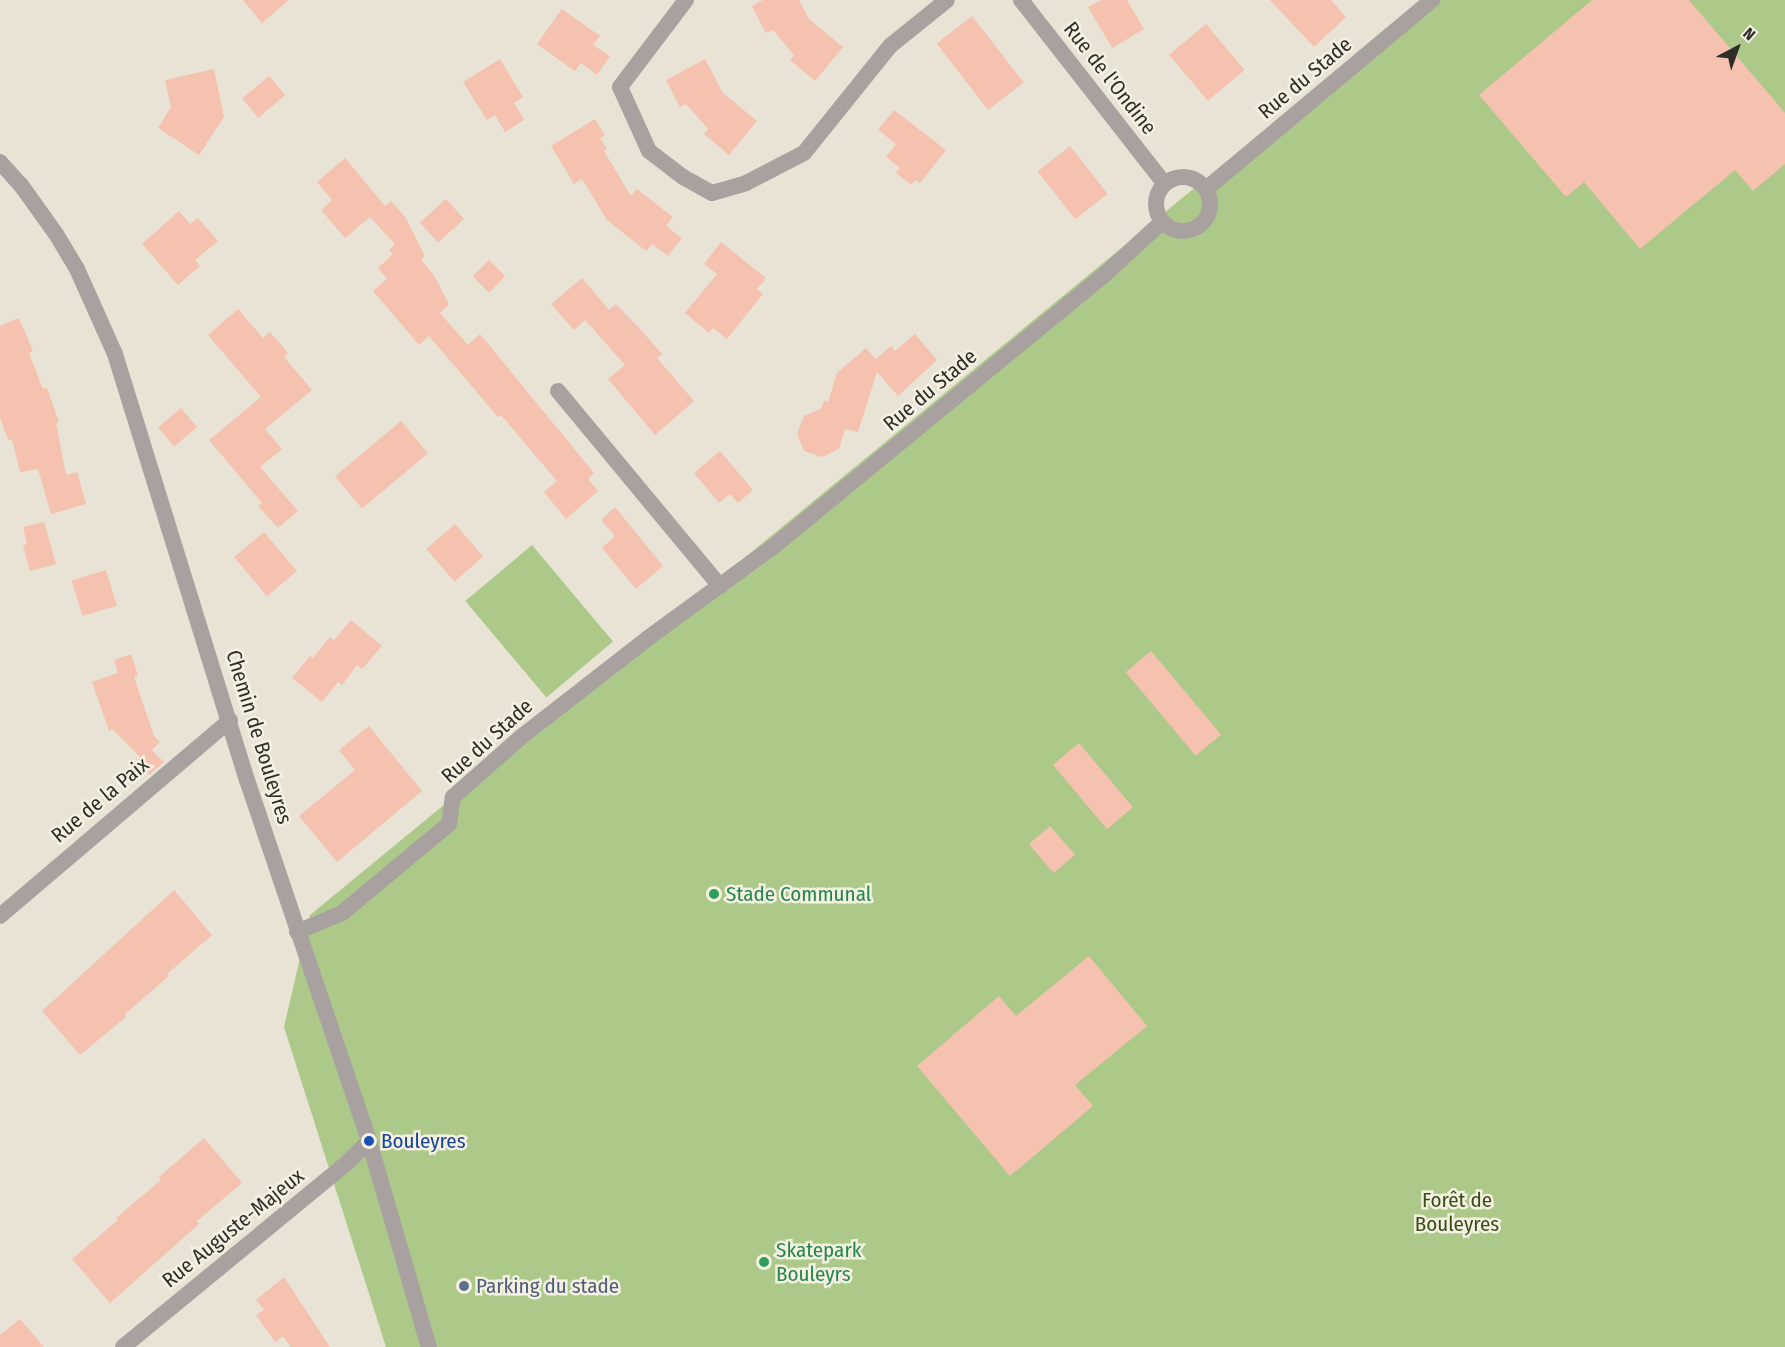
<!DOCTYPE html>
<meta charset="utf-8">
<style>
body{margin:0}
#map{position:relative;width:1785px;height:1347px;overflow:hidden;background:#e8e3d5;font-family:"Fira Sans Condensed",sans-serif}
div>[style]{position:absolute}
.green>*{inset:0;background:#adc98a;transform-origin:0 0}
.building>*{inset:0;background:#f4c2ae;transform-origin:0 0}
.minor>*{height:16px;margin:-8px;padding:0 8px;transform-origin:8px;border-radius:8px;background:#a8a19f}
.minor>.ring{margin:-8px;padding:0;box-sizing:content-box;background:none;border:16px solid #a8a19f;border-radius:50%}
.dots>*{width:16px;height:16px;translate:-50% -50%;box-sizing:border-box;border:3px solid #f5f1e2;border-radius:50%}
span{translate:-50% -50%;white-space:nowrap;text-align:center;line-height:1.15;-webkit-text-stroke:5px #f5f1e2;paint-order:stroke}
.street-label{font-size:21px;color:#2f2d28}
.leisure-label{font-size:21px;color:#27864d}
.left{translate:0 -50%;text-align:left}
.transit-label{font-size:21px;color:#164399}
.park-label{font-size:21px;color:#384d18}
.service-label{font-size:21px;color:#4e5e75}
.north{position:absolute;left:1707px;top:18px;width:60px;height:60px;-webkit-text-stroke:4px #f5f1e2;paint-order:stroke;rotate:41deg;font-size:16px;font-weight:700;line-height:24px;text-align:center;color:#2f2d28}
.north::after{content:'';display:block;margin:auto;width:21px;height:27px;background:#2f2d28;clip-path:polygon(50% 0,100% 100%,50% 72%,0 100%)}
</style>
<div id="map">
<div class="green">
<i style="clip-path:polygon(1423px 0,1785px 0,1785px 1347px,386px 1347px,284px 1027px,310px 915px)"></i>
<i style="left:532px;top:545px;width:126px;height:87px;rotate:50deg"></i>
</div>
<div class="building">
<i style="clip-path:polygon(243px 0,289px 0,262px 23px)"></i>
<i style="clip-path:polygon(763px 0,799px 0,809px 19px,843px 47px,815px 81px,790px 60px,794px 55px,773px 30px,766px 33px,752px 6px)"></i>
<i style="clip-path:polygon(1101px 0,1127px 0,1144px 29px,1112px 48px,1088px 7px)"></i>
<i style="clip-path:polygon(1270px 0,1331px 0,1346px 17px,1314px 47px)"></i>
<i style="clip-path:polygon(1592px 0,1689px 0,1785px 113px,1785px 164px,1753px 191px,1735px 170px,1640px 249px,1584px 182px,1566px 197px,1479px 95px)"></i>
<i style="clip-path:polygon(562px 9px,600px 36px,593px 45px,610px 56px,597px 75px,581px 63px,575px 71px,537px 44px)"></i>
<i style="left:972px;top:16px;width:84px;height:45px;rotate:52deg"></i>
<i style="left:1206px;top:24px;width:60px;height:48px;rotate:50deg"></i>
<i style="clip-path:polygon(500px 59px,523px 97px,514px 103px,524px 120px,505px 132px,495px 115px,487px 120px,463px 82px)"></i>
<i style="clip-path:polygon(705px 59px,723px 93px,757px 121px,729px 155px,704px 134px,708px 129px,686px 104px,680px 107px,666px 80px)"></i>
<i style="clip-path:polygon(214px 69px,224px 117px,199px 155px,158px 128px,171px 107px,165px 80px)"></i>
<i style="left:269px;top:76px;width:25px;height:35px;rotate:50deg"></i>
<i style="clip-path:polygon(894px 110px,946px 150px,920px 183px,916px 180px,911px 185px,896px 173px,900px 168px,886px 157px,896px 144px,878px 130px)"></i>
<i style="clip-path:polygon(595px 119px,605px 135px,600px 138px,607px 149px,604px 151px,631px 196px,637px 189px,673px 217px,666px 226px,682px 238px,668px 256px,652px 244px,646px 251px,607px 220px,582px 179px,574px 184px,551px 146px)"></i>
<i style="left:1070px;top:146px;width:61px;height:41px;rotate:52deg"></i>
<i style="clip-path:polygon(345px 158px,385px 206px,391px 201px,406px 218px,425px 256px,421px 260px,435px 277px,449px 305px,440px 313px,468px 345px,480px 334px,594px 473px,588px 479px,598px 491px,566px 519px,544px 492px,557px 481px,501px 415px,498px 417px,429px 336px,419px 345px,373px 291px,387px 279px,378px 268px,393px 254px,389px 250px,395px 244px,370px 217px,345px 238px,321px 210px,332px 200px,317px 182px)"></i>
<i style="left:446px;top:199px;width:27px;height:35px;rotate:48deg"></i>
<i style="clip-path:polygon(179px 211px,190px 224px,198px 218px,218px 241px,195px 260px,200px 266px,178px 285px,142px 244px)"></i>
<i style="clip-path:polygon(721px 242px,766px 278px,757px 289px,763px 294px,727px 339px,713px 328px,709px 333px,685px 313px,717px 274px,704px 264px)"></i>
<i style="left:489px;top:260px;width:23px;height:23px;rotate:45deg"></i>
<i style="clip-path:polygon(582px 278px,609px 310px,616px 304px,641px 330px,662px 354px,657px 358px,694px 401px,655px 435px,608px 379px,625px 365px,585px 320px,574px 330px,551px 304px)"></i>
<i style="clip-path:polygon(238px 309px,263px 338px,270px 332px,288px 353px,284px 357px,312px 390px,265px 429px,282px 449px,260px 467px,298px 511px,278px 528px,258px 506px,262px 503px,209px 440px,261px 397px,208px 335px)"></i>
<i style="clip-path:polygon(19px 318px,33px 351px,29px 353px,43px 389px,47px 388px,59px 422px,56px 423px,66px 475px,77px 472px,86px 504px,51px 514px,38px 469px,20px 472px,12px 439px,8px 440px,0 418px,0 326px)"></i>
<i style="clip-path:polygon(915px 334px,937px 360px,898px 396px,877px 372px,858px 432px,845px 429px,839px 449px,822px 457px,804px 451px,797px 434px,804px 416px,821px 409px,824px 400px,828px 402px,837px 373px,866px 348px,876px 359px,891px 346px,895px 351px)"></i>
<i style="left:181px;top:408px;width:25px;height:30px;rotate:50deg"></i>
<i style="left:401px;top:421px;width:42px;height:86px;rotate:50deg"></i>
<i style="clip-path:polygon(720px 451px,753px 490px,738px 503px,730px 494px,719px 503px,694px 473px)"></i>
<i style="clip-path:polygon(615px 507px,663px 566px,636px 589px,602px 548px,615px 536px,601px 520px)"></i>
<i style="clip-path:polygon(44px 522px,56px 564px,30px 571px,23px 545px,27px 544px,23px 527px)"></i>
<i style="left:455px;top:524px;width:43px;height:38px;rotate:49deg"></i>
<i style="left:264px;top:532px;width:51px;height:39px;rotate:50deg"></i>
<i style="left:106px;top:570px;width:37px;height:36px;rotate:73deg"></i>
<i style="clip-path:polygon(351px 620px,382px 646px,362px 669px,357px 665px,342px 685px,338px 682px,322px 702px,292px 678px,310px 656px,313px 658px,330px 637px,334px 640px)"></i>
<i style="left:1151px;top:651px;width:109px;height:33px;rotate:50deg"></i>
<i style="clip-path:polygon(131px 654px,138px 675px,134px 677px,154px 736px,160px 742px,152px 750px,164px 762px,149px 775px,136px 761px,140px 757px,112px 729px,109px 731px,92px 682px,118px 673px,114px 660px)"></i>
<i style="clip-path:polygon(369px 726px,422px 791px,337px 862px,299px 816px,355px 770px,339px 750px)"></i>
<i style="left:1079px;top:743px;width:84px;height:34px;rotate:50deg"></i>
<i style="left:1050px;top:826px;width:38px;height:28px;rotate:49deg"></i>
<i style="clip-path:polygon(174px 890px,212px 935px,167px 974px,169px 976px,125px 1014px,126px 1017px,80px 1055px,42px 1011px)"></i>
<i style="clip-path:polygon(1089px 956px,1147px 1026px,1075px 1085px,1093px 1106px,1010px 1176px,917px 1066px,999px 996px,1016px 1016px)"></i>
<i style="clip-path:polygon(204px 1138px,242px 1183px,197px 1221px,199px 1224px,110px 1303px,72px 1259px,118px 1220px,116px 1218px,161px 1180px,159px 1177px)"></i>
<i style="clip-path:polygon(284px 1277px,330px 1347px,291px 1347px,283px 1336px,275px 1342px,256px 1315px,264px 1310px,256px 1300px)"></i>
<i style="clip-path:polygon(20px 1319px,44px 1347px,0 1347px,0 1335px)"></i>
</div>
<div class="minor">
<i style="left:686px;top:0;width:109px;rotate:127.2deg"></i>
<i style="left:620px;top:87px;width:70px;rotate:65.6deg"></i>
<i style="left:649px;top:151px;width:43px;rotate:37.4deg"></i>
<i style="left:683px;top:177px;width:33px;rotate:29deg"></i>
<i style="left:712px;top:193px;width:35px;rotate:-16deg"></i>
<i style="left:746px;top:183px;width:65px;rotate:-27.3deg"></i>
<i style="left:804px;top:153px;width:137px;rotate:-51.2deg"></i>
<i style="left:890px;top:46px;width:73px;rotate:-38.9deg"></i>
<i style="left:1021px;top:0;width:232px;rotate:52deg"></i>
<i style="left:0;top:162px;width:31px;rotate:48deg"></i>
<i style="left:21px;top:185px;width:60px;rotate:54.5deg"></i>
<i style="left:56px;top:234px;width:41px;rotate:59deg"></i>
<i style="left:77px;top:269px;width:93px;rotate:65.9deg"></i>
<i style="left:115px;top:354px;width:446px;rotate:72.8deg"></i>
<i style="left:247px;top:780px;width:381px;rotate:71.3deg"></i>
<i style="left:369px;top:1141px;width:215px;rotate:73.8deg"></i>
<i class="ring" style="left:1156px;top:177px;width:38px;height:38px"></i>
<i style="left:1206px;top:189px;width:295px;rotate:-39.9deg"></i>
<i style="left:558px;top:391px;width:254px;rotate:50.3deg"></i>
<i style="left:0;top:916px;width:302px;rotate:-40.4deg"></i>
<i style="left:297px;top:932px;width:49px;rotate:-22.9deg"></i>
<i style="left:342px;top:913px;width:139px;rotate:-39.8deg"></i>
<i style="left:449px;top:824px;width:27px;rotate:-82deg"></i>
<i style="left:453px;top:797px;width:91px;rotate:-41.4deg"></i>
<i style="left:521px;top:737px;width:161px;rotate:-37.9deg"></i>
<i style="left:648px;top:638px;width:155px;rotate:-36.1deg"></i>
<i style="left:773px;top:547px;width:427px;rotate:-39.4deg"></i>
<i style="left:1103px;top:276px;width:80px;rotate:-42.5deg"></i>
<i style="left:123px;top:1347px;width:290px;rotate:-39.4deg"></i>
<i style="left:347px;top:1163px;width:31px;rotate:-45deg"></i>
</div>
<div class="dots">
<i style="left:714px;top:894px;background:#2e9e5b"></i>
<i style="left:369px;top:1141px;background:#1a4fb4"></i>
<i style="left:764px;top:1262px;background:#2e9e5b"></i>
<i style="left:464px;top:1286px;background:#5c6f8a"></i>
</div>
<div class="street-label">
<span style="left:1110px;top:78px;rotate:52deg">Rue de l'Ondine</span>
<span style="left:1305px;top:78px;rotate:-40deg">Rue du Stade</span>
<span style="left:930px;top:390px;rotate:-40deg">Rue du Stade</span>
<span style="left:259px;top:737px;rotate:73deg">Chemin de Bouleyres</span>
<span style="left:487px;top:741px;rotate:-42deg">Rue du Stade</span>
<span style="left:100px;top:800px;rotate:-40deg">Rue de la Paix</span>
<span style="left:233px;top:1228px;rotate:-39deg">Rue Auguste-Majeux</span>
</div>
<div class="leisure-label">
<span class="left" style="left:726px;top:894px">Stade Communal</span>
<span class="left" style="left:776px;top:1262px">Skatepark<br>Bouleyrs</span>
</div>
<div class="transit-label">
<span class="left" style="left:381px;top:1141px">Bouleyres</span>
</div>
<div class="park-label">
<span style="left:1457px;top:1212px">Forêt de<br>Bouleyres</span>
</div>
<div class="service-label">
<span class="left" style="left:476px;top:1286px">Parking du stade</span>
</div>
<div class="north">N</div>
</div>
